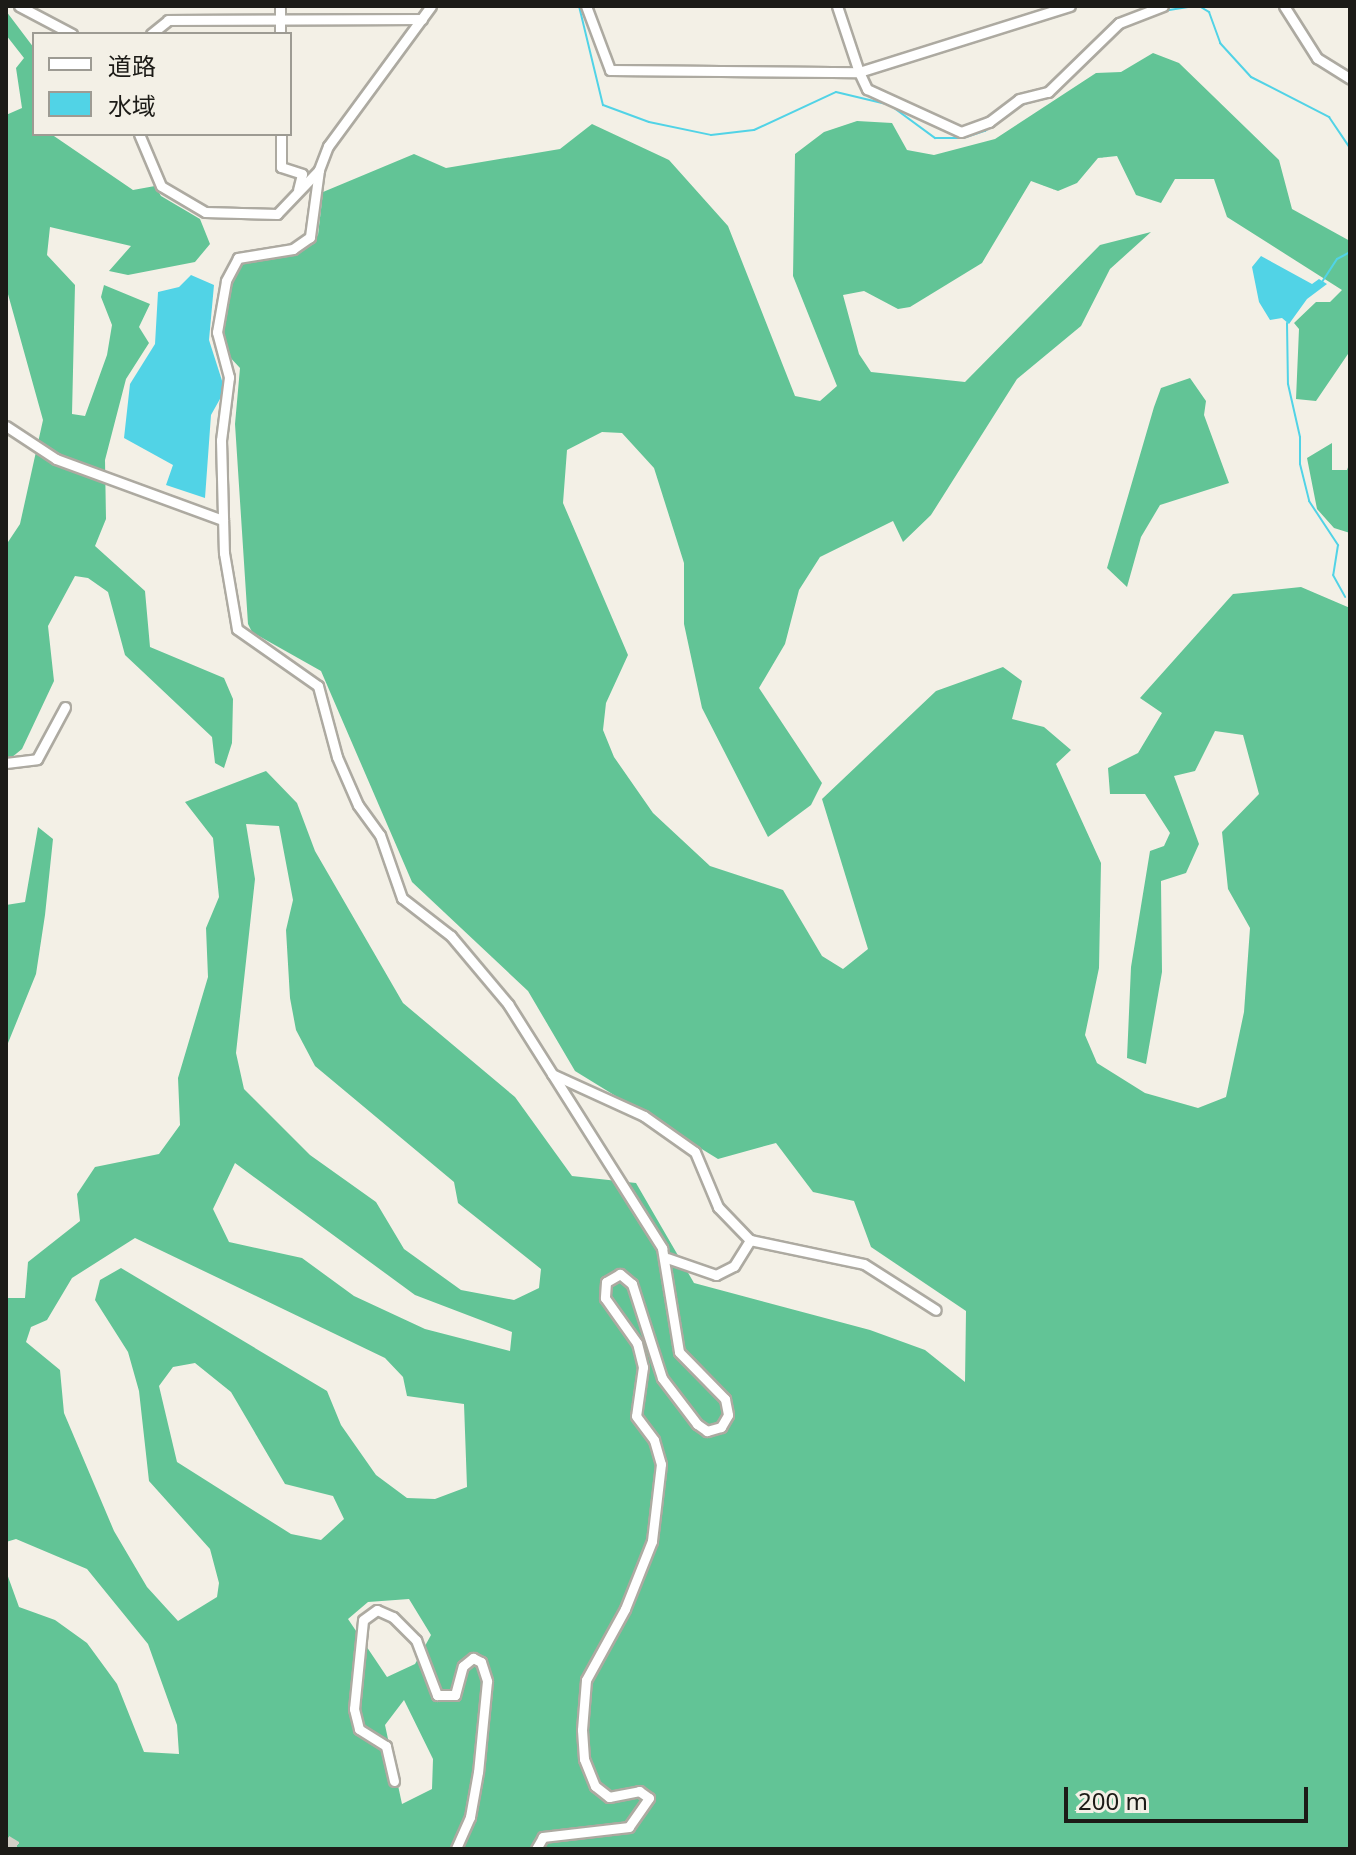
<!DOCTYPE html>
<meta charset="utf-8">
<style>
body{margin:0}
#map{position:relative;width:1356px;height:1855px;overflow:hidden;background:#f3f0e6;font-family:"Noto Sans","Noto Sans JP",sans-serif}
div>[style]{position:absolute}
.forest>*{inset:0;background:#62c496}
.water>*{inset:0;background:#51d3e6}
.stream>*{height:2px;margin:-1px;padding:0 1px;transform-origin:1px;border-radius:1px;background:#51d3e6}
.highway-tunnel>*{height:12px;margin-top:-6px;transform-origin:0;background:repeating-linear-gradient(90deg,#d3d0c7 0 12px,transparent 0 18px)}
.roads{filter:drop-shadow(2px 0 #adaaa1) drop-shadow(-2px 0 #adaaa1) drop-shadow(0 2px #adaaa1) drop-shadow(0 -2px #adaaa1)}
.minor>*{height:9px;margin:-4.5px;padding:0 4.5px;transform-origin:4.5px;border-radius:4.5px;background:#fff}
span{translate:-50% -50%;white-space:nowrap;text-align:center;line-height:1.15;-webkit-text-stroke:6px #f3f0e6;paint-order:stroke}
.frame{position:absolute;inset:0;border:8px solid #1c1b17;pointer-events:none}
.legend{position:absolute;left:32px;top:32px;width:260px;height:104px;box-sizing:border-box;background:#f3f0e6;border:2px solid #9d9b93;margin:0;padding:10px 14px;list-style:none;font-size:24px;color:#1c1b17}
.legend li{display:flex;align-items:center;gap:16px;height:40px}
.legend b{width:40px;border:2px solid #9d9b93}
.scale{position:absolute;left:1064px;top:1787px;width:244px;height:36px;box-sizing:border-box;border:4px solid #1c1b17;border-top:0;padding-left:10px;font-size:24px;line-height:28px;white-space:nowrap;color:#1c1b17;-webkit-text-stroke:6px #f3f0e6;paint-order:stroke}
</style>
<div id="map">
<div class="forest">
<i style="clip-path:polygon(6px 11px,34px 48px,34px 134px,51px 134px,133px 190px,155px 186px,161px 196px,200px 219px,210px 244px,195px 262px,128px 275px,109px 271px,131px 246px,50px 227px,47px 255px,75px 285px,72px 414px,85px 416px,107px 355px,112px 325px,101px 297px,104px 285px,150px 304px,139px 327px,149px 343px,126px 379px,105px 460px,106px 519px,95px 546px,145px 591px,150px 647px,224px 678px,233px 699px,232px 743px,224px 768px,215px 763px,212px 737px,125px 655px,108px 592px,88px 578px,75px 576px,48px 626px,54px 681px,22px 749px,6px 762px,6px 545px,20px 524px,43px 420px,6px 287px,6px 115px,22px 108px,16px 68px,24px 58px,6px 35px)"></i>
<i style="clip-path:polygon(evenodd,1153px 53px,1179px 63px,1279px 160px,1292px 209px,1350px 241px,1350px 351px,1316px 401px,1296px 399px,1299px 329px,1294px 323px,1316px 302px,1330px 302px,1342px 290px,1227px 217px,1214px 179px,1175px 179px,1161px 203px,1136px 195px,1117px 156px,1098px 158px,1077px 183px,1058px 191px,1031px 181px,982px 263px,910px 307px,898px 309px,864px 291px,843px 295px,859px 354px,871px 372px,965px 382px,1100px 245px,1151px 232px,1110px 269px,1081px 326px,1017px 379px,931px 515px,903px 542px,893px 521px,820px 557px,799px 590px,785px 644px,759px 688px,822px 783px,811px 805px,768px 837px,702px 708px,684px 624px,684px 563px,654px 468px,622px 433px,602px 432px,567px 450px,563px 503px,628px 655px,606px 703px,603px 730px,614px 757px,653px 813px,710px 866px,783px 890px,822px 956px,843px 969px,868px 949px,822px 799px,936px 691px,1003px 667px,1022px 681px,1012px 719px,1044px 727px,1071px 750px,1056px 764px,1101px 863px,1099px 968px,1085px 1035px,1097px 1063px,1145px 1093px,1198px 1108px,1226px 1097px,1244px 1012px,1250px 928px,1228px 889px,1222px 832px,1259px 794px,1243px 735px,1215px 731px,1195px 771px,1174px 776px,1199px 844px,1186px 873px,1161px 881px,1162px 972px,1146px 1064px,1127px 1058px,1131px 967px,1150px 851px,1164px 846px,1170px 833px,1145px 794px,1110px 794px,1108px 768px,1138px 753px,1162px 713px,1140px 698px,1233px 594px,1301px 587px,1350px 608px,1350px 1849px,6px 1849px,6px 1571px,19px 1607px,55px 1620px,87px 1643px,117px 1684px,144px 1752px,179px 1754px,177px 1725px,148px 1644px,87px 1569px,16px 1539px,6px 1542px,6px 1298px,25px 1298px,28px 1262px,80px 1221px,77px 1194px,95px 1167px,159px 1154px,180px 1125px,178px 1078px,208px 977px,206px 928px,219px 897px,213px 838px,185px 802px,266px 771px,297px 803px,315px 851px,403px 1003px,515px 1097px,572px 1176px,636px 1183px,694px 1283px,870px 1330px,925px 1350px,965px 1382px,966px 1311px,871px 1247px,854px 1201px,813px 1192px,776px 1143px,718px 1159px,575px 1071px,528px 991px,412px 882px,321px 671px,252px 632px,248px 624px,235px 424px,240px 368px,227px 354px,221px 330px,230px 282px,248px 257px,293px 255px,318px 235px,323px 192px,414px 154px,446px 168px,560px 149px,592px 124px,669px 160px,728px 226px,795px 396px,820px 401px,837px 386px,793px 276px,795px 154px,824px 132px,857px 121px,892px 123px,907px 150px,934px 155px,995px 139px,1096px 73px,1121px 72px,1153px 53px,246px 824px,279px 826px,293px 900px,286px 930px,290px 998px,296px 1030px,315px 1066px,454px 1182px,458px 1203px,541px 1269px,539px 1288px,514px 1300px,461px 1290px,404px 1249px,376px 1202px,310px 1155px,244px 1089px,236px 1053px,255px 879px,246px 824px,1153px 53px,235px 1163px,415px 1295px,512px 1332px,510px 1351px,425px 1329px,354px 1296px,302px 1258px,229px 1242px,213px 1209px,235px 1163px,1153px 53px,135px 1238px,385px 1358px,403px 1377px,407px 1396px,464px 1404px,467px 1487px,435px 1499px,407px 1498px,376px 1475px,341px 1425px,327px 1391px,121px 1268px,100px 1280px,95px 1300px,128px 1352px,139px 1391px,149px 1481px,210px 1549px,219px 1583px,217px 1597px,178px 1621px,147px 1587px,114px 1531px,64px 1413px,60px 1370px,26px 1342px,31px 1327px,47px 1320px,72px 1278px,135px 1238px,1153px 53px,195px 1363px,231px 1392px,285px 1484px,333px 1496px,344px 1519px,321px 1540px,291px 1534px,177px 1462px,159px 1386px,173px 1367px,195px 1363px,1153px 53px,409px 1599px,431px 1635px,415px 1664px,387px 1677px,348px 1619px,368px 1602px,409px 1599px,1153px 53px,404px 1700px,433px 1759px,432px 1789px,402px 1804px,385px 1725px,404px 1700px)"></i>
<i style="clip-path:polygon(1190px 378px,1206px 401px,1204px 415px,1229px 483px,1160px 505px,1141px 537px,1127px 587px,1107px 568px,1154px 407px,1161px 388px)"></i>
<i style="clip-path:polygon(1332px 443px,1332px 470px,1347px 470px,1350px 462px,1350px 533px,1334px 528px,1317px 509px,1307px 458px)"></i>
<i style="clip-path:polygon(38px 827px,53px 839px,45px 915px,36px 974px,6px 1048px,6px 905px,25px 902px)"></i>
</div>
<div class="water">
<i style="clip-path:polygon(1261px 256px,1312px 284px,1319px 279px,1327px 284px,1307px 299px,1289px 324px,1282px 318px,1270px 320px,1259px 302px,1252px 267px)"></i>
<i style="clip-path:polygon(191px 275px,214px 285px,209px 340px,225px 390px,211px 415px,205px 498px,166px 485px,173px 465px,124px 438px,130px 384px,155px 344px,158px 292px,179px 287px)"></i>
</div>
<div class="stream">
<i style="left:579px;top:6px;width:102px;rotate:76.4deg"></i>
<i style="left:603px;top:105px;width:49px;rotate:20.3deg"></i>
<i style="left:649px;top:122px;width:63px;rotate:11.8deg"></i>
<i style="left:711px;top:135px;width:43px;rotate:-6.6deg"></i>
<i style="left:754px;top:130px;width:90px;rotate:-24.9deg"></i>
<i style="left:836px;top:92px;width:56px;rotate:13.5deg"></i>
<i style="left:890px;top:105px;width:56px;rotate:36.3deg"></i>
<i style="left:935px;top:138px;width:28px"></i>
<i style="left:963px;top:138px;width:23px;rotate:-18deg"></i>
<i style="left:985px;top:131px;width:41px;rotate:-37.1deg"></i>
<i style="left:1018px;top:106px;width:39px;rotate:-18deg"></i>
<i style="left:1055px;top:94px;width:61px;rotate:-46.3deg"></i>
<i style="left:1199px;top:6px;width:12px;rotate:31deg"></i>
<i style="left:1209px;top:12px;width:33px;rotate:70deg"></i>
<i style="left:1220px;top:43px;width:46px;rotate:47.6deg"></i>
<i style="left:1251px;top:77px;width:88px;rotate:27.1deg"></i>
<i style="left:1329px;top:117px;width:37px;rotate:56deg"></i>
<i style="left:1163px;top:11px;width:30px;rotate:-9deg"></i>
<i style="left:1322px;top:282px;width:27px;rotate:-57deg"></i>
<i style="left:1337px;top:259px;width:15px;rotate:-28deg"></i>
<i style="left:1287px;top:323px;width:61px;rotate:89.1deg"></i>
<i style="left:1288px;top:384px;width:54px;rotate:77.2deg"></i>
<i style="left:1300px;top:437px;width:27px;rotate:90deg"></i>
<i style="left:1300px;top:464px;width:38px;rotate:76deg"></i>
<i style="left:1309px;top:501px;width:53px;rotate:56.6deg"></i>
<i style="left:1338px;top:545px;width:30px;rotate:99deg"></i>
<i style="left:1333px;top:575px;width:25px;rotate:61deg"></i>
</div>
<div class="highway-tunnel">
<i style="left:6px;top:1841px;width:15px;rotate:32deg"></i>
</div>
<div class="roads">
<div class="minor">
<i style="left:19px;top:6px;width:60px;rotate:27.8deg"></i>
<i style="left:280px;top:6px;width:28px;rotate:90deg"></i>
<i style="left:431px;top:6px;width:174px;rotate:126.3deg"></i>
<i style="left:328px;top:146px;width:26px;rotate:111deg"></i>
<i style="left:319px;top:170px;width:68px;rotate:97.7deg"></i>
<i style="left:310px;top:237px;width:21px;rotate:145deg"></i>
<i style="left:293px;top:249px;width:56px;rotate:170.7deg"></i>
<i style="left:238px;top:258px;width:26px;rotate:118deg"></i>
<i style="left:226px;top:281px;width:52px;rotate:100deg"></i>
<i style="left:217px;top:332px;width:47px;rotate:75.1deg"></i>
<i style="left:229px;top:377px;width:64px;rotate:97.2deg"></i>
<i style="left:221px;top:440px;width:113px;rotate:88.5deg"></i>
<i style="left:224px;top:553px;width:77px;rotate:80.3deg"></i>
<i style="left:237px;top:629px;width:99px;rotate:35.1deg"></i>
<i style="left:318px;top:686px;width:73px;rotate:75deg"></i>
<i style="left:337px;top:757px;width:52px;rotate:66.4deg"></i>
<i style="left:358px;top:805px;width:37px;rotate:54deg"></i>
<i style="left:380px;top:835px;width:67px;rotate:70.8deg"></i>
<i style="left:402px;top:898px;width:62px;rotate:37.8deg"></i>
<i style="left:451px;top:936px;width:89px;rotate:50deg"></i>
<i style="left:508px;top:1004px;width:289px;rotate:57.7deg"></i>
<i style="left:662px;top:1248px;width:105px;rotate:80.7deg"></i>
<i style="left:679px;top:1352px;width:66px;rotate:45.6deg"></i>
<i style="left:725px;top:1399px;width:16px;rotate:79deg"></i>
<i style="left:728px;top:1415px;width:14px;rotate:120deg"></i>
<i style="left:721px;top:1427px;width:15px;rotate:164deg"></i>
<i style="left:707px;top:1431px;width:12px;rotate:-145deg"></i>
<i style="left:697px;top:1424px;width:58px;rotate:-127.3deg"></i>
<i style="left:662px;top:1378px;width:99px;rotate:-107.7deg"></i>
<i style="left:632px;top:1284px;width:16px;rotate:-140deg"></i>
<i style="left:620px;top:1274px;width:16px;rotate:150deg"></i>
<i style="left:606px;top:1282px;width:16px;rotate:94deg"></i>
<i style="left:605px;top:1298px;width:55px;rotate:54.6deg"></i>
<i style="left:637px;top:1343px;width:25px;rotate:76deg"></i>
<i style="left:643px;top:1367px;width:49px;rotate:98.1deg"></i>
<i style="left:636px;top:1416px;width:30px;rotate:53deg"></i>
<i style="left:654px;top:1440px;width:25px;rotate:74deg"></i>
<i style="left:661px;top:1464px;width:78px;rotate:96.7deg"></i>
<i style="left:652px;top:1541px;width:73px;rotate:111.7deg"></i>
<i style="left:625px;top:1609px;width:81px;rotate:118.8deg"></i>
<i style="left:586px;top:1680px;width:50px;rotate:94.6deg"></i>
<i style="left:582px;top:1730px;width:29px;rotate:86deg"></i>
<i style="left:584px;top:1759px;width:29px;rotate:68deg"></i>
<i style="left:595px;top:1786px;width:18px;rotate:38deg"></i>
<i style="left:609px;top:1797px;width:31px;rotate:-11deg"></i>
<i style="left:639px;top:1791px;width:12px;rotate:35deg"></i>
<i style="left:649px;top:1798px;width:35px;rotate:125deg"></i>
<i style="left:629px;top:1827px;width:87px;rotate:173.4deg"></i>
<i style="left:543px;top:1837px;width:14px;rotate:120deg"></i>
<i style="left:586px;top:6px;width:68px;rotate:69.4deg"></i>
<i style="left:610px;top:70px;width:249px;rotate:0.5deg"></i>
<i style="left:859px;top:72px;width:19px;rotate:65deg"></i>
<i style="left:867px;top:89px;width:103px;rotate:24.6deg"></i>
<i style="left:961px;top:132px;width:30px;rotate:-20deg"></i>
<i style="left:989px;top:122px;width:38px;rotate:-37deg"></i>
<i style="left:1019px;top:99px;width:30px;rotate:-14deg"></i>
<i style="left:1048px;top:92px;width:99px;rotate:-44.2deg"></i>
<i style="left:1119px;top:23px;width:47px;rotate:-21.1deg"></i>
<i style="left:837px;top:6px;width:70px;rotate:71.6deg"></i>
<i style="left:859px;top:72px;width:221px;rotate:-17.4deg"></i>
<i style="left:1284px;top:6px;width:62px;rotate:57.6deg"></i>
<i style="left:1317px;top:58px;width:39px;rotate:32deg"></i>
<i style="left:151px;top:34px;width:22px;rotate:-39deg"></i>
<i style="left:168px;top:20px;width:254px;rotate:-0.2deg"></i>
<i style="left:139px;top:134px;width:56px;rotate:67.1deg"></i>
<i style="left:161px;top:186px;width:51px;rotate:30.6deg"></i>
<i style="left:205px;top:212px;width:72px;rotate:1.6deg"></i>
<i style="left:277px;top:214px;width:61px;rotate:-46.3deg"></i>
<i style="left:281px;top:134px;width:33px;rotate:90deg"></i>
<i style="left:281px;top:167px;width:22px;rotate:18deg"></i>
<i style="left:302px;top:174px;width:16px;rotate:104deg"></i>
<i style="left:6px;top:426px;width:60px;rotate:33.4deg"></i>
<i style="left:56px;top:459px;width:178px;rotate:20.1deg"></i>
<i style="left:6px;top:763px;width:31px;rotate:-7deg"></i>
<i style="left:37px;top:759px;width:59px;rotate:-61.7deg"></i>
<i style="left:552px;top:1074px;width:101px;rotate:24.5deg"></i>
<i style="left:644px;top:1116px;width:62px;rotate:35.2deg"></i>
<i style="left:695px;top:1152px;width:60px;rotate:67.3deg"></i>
<i style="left:718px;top:1207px;width:46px;rotate:45.9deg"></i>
<i style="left:750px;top:1240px;width:116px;rotate:11.9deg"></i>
<i style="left:864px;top:1264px;width:85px;rotate:32.6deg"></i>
<i style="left:667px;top:1258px;width:52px;rotate:19.1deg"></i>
<i style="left:716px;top:1275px;width:20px;rotate:-27deg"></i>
<i style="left:734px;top:1266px;width:31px;rotate:-58deg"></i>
<i style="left:394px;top:1781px;width:36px;rotate:-103deg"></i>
<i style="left:386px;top:1746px;width:32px;rotate:-148deg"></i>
<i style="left:359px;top:1729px;width:21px;rotate:-104deg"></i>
<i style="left:354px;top:1709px;width:89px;rotate:-84.2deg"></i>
<i style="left:363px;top:1620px;width:17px;rotate:-36deg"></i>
<i style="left:377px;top:1610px;width:17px;rotate:24deg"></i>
<i style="left:393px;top:1617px;width:33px;rotate:45deg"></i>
<i style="left:416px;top:1640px;width:59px;rotate:69.1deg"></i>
<i style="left:437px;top:1695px;width:18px"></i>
<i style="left:455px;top:1695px;width:30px;rotate:-75deg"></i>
<i style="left:463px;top:1666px;width:13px;rotate:-39deg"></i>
<i style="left:473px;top:1658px;width:9px;rotate:27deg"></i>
<i style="left:481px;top:1662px;width:20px;rotate:72deg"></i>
<i style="left:487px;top:1681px;width:91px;rotate:95.6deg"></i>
<i style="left:478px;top:1772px;width:46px;rotate:100.1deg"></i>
<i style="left:470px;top:1817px;width:35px;rotate:114deg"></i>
</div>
</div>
<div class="frame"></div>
<ul class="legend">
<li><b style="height:10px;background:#fff"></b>道路</li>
<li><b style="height:22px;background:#51d3e6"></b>水域</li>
</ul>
<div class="scale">200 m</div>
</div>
